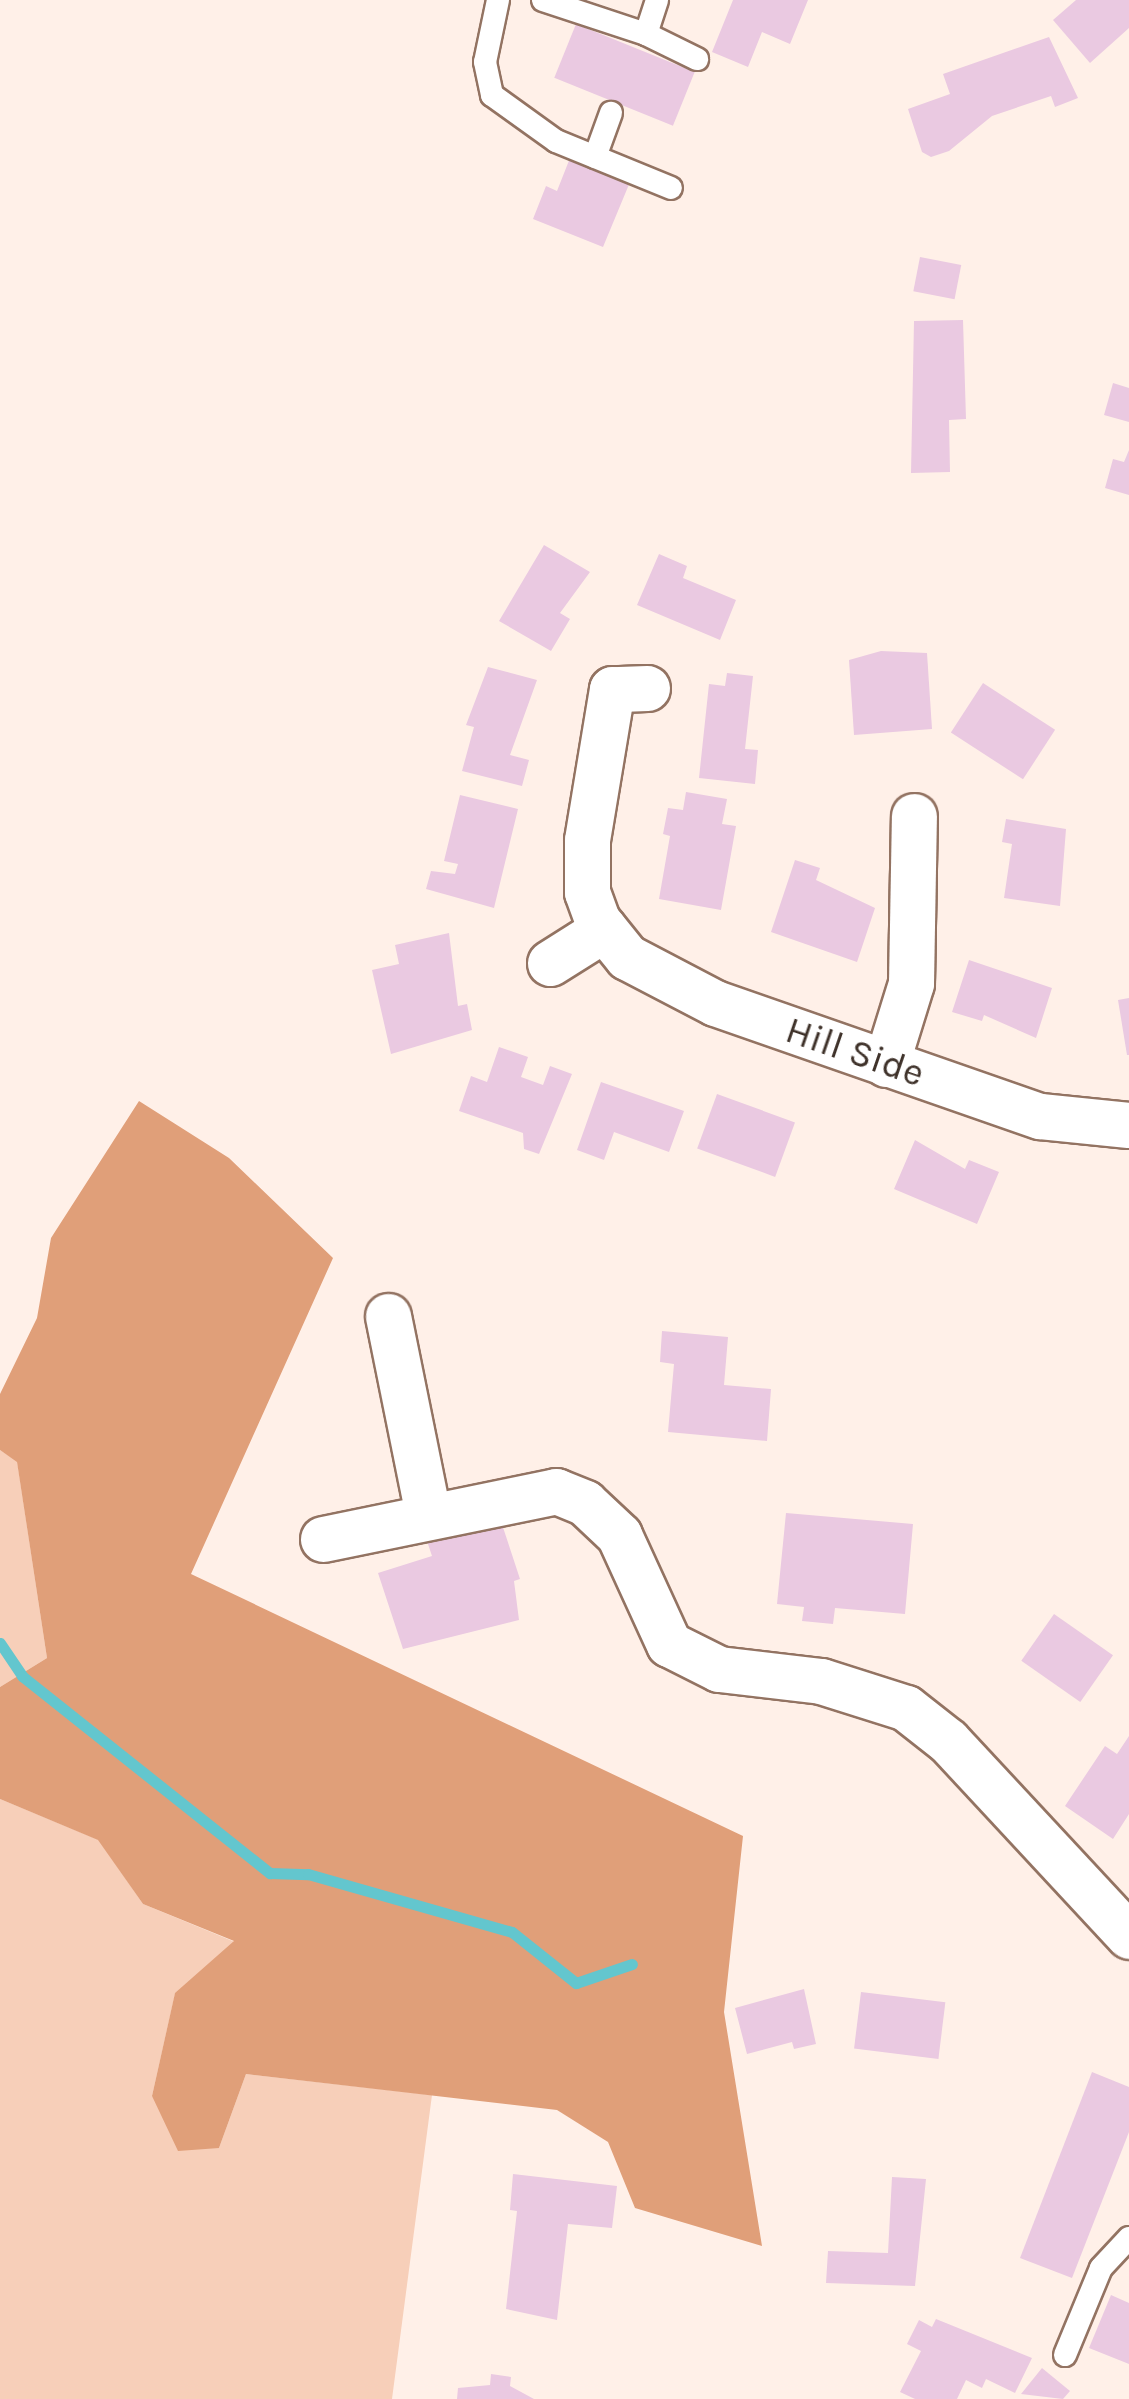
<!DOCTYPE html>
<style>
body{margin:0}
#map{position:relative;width:1129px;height:2399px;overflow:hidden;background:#fff0e8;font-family:Karla,sans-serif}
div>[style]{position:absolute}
.green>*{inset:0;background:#f7cfb9}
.forest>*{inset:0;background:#e09f79}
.stream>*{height:11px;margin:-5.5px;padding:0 5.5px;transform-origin:5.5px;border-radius:5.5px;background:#63c6ce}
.building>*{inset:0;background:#eac9e1;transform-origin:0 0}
.roads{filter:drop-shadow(2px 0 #937362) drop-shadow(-2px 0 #937362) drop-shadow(0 2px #937362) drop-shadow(0 -2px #937362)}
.lane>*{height:22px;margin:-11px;padding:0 11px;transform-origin:11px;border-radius:11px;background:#fff}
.street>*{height:45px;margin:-22.5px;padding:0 22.5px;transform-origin:22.5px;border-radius:22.5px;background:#fff}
span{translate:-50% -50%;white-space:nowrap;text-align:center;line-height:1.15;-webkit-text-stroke:10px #fff;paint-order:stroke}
.street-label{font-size:38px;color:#3e3129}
</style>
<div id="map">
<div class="green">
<i style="clip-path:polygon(0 1450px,17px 1461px,47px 1658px,0 1687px)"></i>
<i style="clip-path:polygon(0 1799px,99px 1840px,143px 1904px,235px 1942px,175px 1994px,152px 2096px,219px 2148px,246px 2074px,432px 2095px,392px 2399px,0 2399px)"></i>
</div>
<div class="forest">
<i style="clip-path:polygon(139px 1101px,229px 1158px,333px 1258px,191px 1574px,743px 1836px,724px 2012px,762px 2246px,635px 2208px,608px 2142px,557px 2110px,246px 2074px,219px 2148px,178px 2151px,152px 2096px,175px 1993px,234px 1941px,143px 1904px,98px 1840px,0 1799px,0 1687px,47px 1658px,17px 1462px,0 1450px,0 1394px,37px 1318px,51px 1238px)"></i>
</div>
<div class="stream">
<i style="left:0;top:1643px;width:40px;rotate:56deg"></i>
<i style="left:22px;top:1676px;width:317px;rotate:38.5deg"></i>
<i style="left:270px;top:1873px;width:38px;rotate:2deg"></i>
<i style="left:308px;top:1874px;width:212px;rotate:15.9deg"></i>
<i style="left:512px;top:1932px;width:82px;rotate:38.6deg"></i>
<i style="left:576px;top:1983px;width:59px;rotate:-18.7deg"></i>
</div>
<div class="building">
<i style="clip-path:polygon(733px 0,808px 0,790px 44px,762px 32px,748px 67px,712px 52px)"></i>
<i style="clip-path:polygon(1076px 0,1129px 0,1129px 28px,1090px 63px,1053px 20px)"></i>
<i style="left:576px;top:24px;width:128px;height:58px;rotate:22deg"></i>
<i style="clip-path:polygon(1049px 37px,1078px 98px,1055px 107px,1051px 96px,992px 116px,949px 151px,931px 157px,922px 152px,908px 109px,950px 94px,943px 74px)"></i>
<i style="clip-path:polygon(570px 158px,630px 182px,603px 247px,533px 219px,546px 186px,557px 191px)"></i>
<i style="left:920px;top:257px;width:42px;height:35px;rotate:11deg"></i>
<i style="clip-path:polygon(963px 320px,966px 419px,949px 420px,950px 472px,911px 473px,914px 321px)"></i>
<i style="clip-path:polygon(1113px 383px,1129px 388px,1129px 422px,1104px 415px)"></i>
<i style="clip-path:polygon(1129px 450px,1129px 495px,1105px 488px,1113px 459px,1124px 462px)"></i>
<i style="clip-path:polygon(544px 545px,590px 572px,560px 613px,570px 619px,551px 651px,499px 621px)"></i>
<i style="clip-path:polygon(659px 554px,687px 566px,683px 578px,736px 600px,720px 640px,637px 605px)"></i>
<i style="clip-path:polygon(881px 651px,927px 653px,932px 729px,854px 735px,849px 660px)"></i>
<i style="clip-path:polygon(488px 667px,537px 680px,510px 755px,529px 760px,522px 786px,462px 771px,474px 727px,466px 725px)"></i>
<i style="clip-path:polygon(727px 673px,753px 676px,745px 749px,758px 750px,755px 784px,699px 778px,709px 684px,725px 686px)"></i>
<i style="left:983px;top:683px;width:86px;height:59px;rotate:33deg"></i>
<i style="clip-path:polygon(686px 792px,727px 799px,722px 824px,736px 826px,721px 910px,659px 899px,670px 836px,663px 834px,668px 808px,683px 810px)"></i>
<i style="clip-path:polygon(460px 795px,518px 809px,494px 908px,426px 889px,431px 871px,455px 874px,458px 864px,444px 861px)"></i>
<i style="clip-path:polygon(1006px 819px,1066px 829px,1060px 906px,1004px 898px,1012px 844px,1002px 842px)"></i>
<i style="clip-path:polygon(795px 860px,820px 868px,816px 880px,875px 908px,857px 962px,771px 932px)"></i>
<i style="clip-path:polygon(449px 933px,458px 1006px,467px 1004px,472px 1030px,391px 1054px,372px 970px,399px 964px,395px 945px)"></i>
<i style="clip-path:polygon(969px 960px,1052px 988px,1036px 1038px,984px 1015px,982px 1021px,952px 1012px)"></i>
<i style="clip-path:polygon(1129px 998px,1129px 1055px,1127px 1055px,1118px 1000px)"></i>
<i style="clip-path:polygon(499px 1047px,528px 1057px,521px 1077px,543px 1085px,550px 1066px,572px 1074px,539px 1154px,524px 1149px,523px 1133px,459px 1111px,471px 1076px,487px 1082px)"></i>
<i style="clip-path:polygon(601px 1082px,684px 1111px,669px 1152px,614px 1132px,604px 1160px,577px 1150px)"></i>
<i style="left:717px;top:1094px;width:83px;height:58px;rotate:20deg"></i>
<i style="clip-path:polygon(915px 1140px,965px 1169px,969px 1160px,999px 1172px,977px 1224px,894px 1189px)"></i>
<i style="clip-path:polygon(662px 1331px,728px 1337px,724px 1385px,771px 1389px,767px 1441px,668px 1432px,674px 1364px,660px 1362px)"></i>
<i style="clip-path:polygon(497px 1509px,520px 1579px,514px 1581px,519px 1620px,403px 1649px,378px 1573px,432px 1556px,424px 1532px)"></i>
<i style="clip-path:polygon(786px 1513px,913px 1524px,905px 1614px,835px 1608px,833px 1624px,802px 1621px,804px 1607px,777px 1604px)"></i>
<i style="left:1054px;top:1614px;width:72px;height:57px;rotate:35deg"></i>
<i style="clip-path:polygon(1129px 1736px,1129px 1814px,1113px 1839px,1065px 1806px,1105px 1746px,1117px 1754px)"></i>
<i style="clip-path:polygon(804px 1989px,816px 2044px,794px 2049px,792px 2042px,747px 2054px,735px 2008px)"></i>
<i style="left:861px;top:1992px;width:85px;height:57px;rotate:7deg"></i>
<i style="clip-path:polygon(1092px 2072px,1129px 2087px,1129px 2132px,1072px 2278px,1020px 2258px)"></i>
<i style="clip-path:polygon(513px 2174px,617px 2186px,612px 2228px,568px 2224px,557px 2320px,506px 2309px,517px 2211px,510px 2210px)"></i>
<i style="clip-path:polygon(892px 2177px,926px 2179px,915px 2286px,826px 2283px,828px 2251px,888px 2253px)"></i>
<i style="clip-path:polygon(1111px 2295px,1129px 2303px,1129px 2364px,1089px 2348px)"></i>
<i style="clip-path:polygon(936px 2319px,1032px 2358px,1015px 2393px,986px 2379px,982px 2388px,966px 2380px,957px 2399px,915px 2399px,900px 2392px,921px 2351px,907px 2344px,919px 2320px,932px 2327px)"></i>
<i style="clip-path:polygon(1042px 2368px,1070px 2391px,1063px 2399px,1021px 2394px)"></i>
<i style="clip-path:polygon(491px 2374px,511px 2377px,510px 2386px,534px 2399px,457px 2399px,458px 2388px,490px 2385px)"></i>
</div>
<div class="roads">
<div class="lane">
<i style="left:498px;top:0;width:63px;rotate:101.8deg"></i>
<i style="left:485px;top:62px;width:34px;rotate:78deg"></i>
<i style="left:492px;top:95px;width:79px;rotate:35.7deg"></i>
<i style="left:556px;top:141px;width:124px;rotate:22.2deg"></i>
<i style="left:543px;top:0;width:108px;rotate:18.3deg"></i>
<i style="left:646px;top:34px;width:57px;rotate:26.1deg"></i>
<i style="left:646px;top:34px;width:36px;rotate:-72deg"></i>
<i style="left:595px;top:157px;width:47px;rotate:-70deg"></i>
<i style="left:1065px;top:2355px;width:94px;rotate:-67.5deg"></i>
<i style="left:1101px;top:2268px;width:41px;rotate:-47deg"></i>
</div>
<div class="street">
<i style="left:647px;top:688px;width:35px;rotate:178deg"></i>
<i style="left:612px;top:689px;width:153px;rotate:99.4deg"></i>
<i style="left:587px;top:840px;width:52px;rotate:90deg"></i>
<i style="left:587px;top:892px;width:30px;rotate:70deg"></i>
<i style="left:597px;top:920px;width:48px;rotate:51deg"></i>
<i style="left:627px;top:957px;width:99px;rotate:27.6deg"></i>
<i style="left:715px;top:1003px;width:344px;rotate:19.2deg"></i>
<i style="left:1040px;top:1116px;width:89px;rotate:5.8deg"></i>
<i style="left:550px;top:963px;width:64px;rotate:-32.2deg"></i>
<i style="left:886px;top:1064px;width:85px;rotate:-72.8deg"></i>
<i style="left:911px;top:983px;width:167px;rotate:-89deg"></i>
<i style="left:388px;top:1316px;width:202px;rotate:78.6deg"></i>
<i style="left:323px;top:1539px;width:238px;rotate:-11.6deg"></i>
<i style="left:556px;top:1491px;width:31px;rotate:22deg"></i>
<i style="left:585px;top:1503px;width:47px;rotate:43.3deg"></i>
<i style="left:619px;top:1535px;width:120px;rotate:65.4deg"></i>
<i style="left:669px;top:1644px;width:56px;rotate:26.6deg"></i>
<i style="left:719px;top:1669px;width:103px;rotate:6.7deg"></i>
<i style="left:821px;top:1681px;width:89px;rotate:17.6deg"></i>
<i style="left:906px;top:1708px;width:53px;rotate:38.2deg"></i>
<i style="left:948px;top:1741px;width:266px;rotate:47.1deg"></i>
</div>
</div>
<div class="street-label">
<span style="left:855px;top:1052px;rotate:19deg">Hill Side</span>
</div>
</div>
